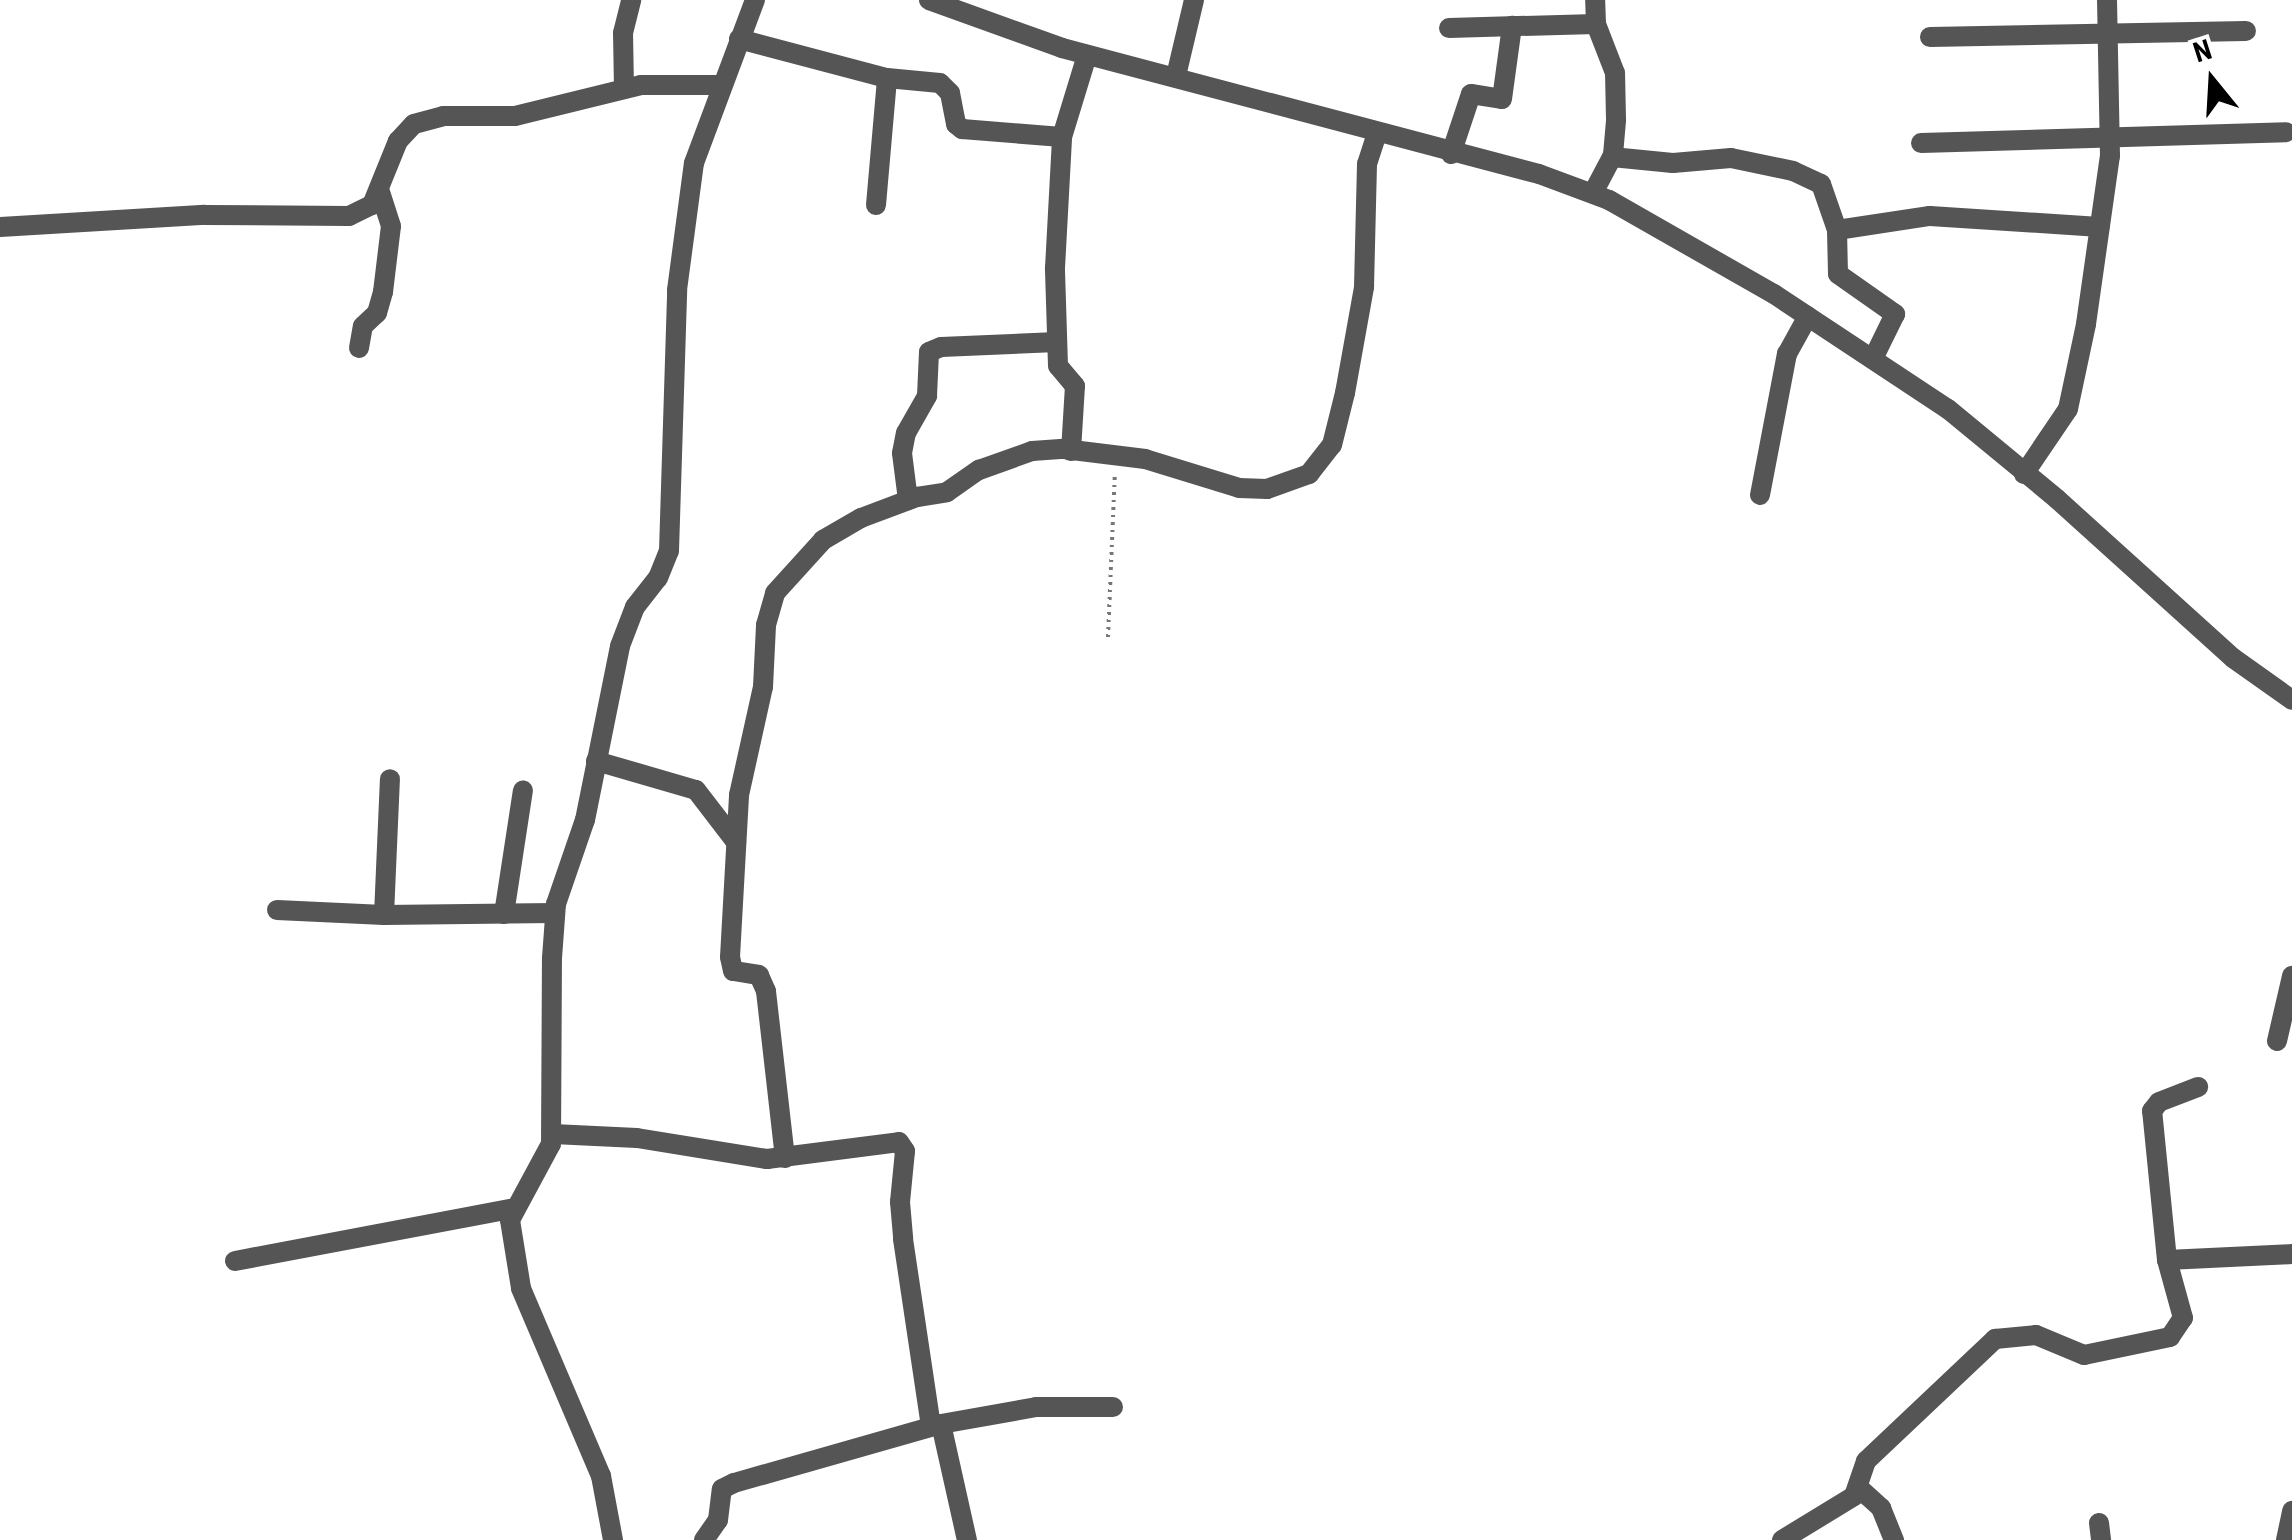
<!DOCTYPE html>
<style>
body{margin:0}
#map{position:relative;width:2292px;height:1540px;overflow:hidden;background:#fff;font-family:"Roboto Condensed",sans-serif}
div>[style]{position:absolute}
.path>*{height:4px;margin-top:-2px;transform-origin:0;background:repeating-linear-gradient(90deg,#777 0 2.5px,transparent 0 7.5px)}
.minor>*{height:20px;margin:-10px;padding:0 10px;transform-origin:10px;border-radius:10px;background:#555}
span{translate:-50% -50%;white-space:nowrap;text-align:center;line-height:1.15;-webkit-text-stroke:10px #fff;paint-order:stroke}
.north{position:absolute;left:2162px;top:30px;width:100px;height:100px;-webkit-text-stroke:8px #fff;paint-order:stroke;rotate:342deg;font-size:28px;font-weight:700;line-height:40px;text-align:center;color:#000}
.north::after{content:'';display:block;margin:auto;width:35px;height:45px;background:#000;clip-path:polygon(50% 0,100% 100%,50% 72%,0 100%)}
</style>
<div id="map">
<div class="path">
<i style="left:1108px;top:637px;width:165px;rotate:-87.6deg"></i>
</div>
<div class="minor">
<i style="left:929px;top:0;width:141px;rotate:19.8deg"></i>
<i style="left:1062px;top:48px;width:493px;rotate:14.8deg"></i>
<i style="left:1539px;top:174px;width:75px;rotate:20.4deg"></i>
<i style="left:1609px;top:200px;width:190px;rotate:29.7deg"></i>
<i style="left:1774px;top:294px;width:209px;rotate:33.5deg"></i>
<i style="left:1948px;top:409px;width:141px;rotate:39.5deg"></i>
<i style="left:2057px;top:499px;width:237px;rotate:42.1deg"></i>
<i style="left:2233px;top:658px;width:72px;rotate:35.4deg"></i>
<i style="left:1449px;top:28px;width:147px;rotate:-1.6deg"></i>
<i style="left:1930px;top:37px;width:316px;rotate:-1.1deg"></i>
<i style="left:739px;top:39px;width:153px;rotate:14.8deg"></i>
<i style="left:887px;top:78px;width:53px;rotate:5.4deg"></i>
<i style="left:940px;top:83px;width:14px;rotate:45deg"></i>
<i style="left:950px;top:93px;width:32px;rotate:79deg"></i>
<i style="left:956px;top:124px;width:8px;rotate:40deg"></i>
<i style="left:962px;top:129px;width:100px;rotate:4.6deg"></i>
<i style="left:1176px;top:76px;width:78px;rotate:-76.7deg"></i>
<i style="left:624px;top:89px;width:56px;rotate:-91deg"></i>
<i style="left:623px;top:33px;width:34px;rotate:-76deg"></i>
<i style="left:1921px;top:143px;width:365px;rotate:-1.7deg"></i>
<i style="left:1451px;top:154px;width:63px;rotate:-71.6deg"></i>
<i style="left:1471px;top:94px;width:31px;rotate:9deg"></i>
<i style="left:1502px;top:99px;width:74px;rotate:-82.2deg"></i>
<i style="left:1612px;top:157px;width:61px;rotate:5.6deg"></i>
<i style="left:1673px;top:163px;width:58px;rotate:-4.9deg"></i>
<i style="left:1731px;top:158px;width:63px;rotate:11.8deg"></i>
<i style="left:1793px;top:171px;width:31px;rotate:25deg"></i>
<i style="left:1821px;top:184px;width:49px;rotate:70.8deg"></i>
<i style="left:1837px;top:230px;width:44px;rotate:88.7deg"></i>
<i style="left:1838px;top:274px;width:70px;rotate:35.1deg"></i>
<i style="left:1895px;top:314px;width:50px;rotate:116.1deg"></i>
<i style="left:1593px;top:193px;width:43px;rotate:-62.2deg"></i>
<i style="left:1613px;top:155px;width:36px;rotate:-85deg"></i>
<i style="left:1616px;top:119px;width:46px;rotate:-91.2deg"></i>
<i style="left:1615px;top:73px;width:53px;rotate:-111.2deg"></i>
<i style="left:1596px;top:24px;width:24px;rotate:-92deg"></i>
<i style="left:876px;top:205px;width:127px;rotate:-85deg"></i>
<i style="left:0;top:227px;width:205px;rotate:-3.4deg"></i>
<i style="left:205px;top:215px;width:144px;rotate:0.4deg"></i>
<i style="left:349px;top:216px;width:25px;rotate:-26deg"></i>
<i style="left:372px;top:205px;width:69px;rotate:-67.9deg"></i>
<i style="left:398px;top:141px;width:23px;rotate:-47deg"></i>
<i style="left:414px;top:124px;width:30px;rotate:-15deg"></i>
<i style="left:443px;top:116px;width:72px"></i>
<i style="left:515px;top:116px;width:130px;rotate:-13.8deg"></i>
<i style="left:641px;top:85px;width:81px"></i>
<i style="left:1837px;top:230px;width:94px;rotate:-8.6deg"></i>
<i style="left:1930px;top:216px;width:170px;rotate:3.7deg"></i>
<i style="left:359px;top:348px;width:22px;rotate:-80deg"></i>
<i style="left:363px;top:326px;width:19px;rotate:-43deg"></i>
<i style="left:377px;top:313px;width:22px;rotate:-74deg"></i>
<i style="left:383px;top:292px;width:66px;rotate:-83.1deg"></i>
<i style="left:391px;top:226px;width:35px;rotate:-108deg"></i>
<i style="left:1071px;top:451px;width:65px;rotate:-86.5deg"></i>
<i style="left:1075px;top:386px;width:26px;rotate:-130deg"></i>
<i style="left:1058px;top:366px;width:98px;rotate:-91.8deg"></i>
<i style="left:1055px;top:268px;width:131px;rotate:-86.9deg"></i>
<i style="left:1062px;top:137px;width:86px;rotate:-73deg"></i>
<i style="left:2024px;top:474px;width:78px;rotate:-55.9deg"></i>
<i style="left:2068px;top:409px;width:87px;rotate:-78deg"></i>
<i style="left:2086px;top:324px;width:170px;rotate:-81.9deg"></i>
<i style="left:2110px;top:156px;width:156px;rotate:-91.1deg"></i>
<i style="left:1760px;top:495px;width:144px;rotate:-79.2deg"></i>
<i style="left:1787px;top:354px;width:43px;rotate:-61.1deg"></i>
<i style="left:908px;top:500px;width:47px;rotate:-97.3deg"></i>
<i style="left:902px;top:453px;width:20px;rotate:-79deg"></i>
<i style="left:906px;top:433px;width:43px;rotate:-60.4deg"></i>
<i style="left:927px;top:396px;width:44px;rotate:-87.4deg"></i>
<i style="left:929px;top:352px;width:13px;rotate:-23deg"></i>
<i style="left:941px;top:347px;width:116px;rotate:-2.5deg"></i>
<i style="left:596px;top:761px;width:104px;rotate:16.2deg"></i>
<i style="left:696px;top:790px;width:66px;rotate:52.4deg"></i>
<i style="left:277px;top:910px;width:107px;rotate:2.7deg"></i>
<i style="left:384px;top:915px;width:171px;rotate:-0.7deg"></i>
<i style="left:504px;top:914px;width:125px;rotate:-81.3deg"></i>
<i style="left:384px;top:915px;width:136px;rotate:-87.5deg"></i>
<i style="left:2277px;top:1041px;width:67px;rotate:-77deg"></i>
<i style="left:553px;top:1134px;width:84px;rotate:2.7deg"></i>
<i style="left:637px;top:1138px;width:132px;rotate:9.2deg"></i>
<i style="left:767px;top:1159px;width:133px;rotate:-7.3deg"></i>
<i style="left:899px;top:1142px;width:11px;rotate:56deg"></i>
<i style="left:905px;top:1151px;width:51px;rotate:95.6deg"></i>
<i style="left:900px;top:1202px;width:37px;rotate:85deg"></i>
<i style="left:903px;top:1239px;width:189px;rotate:81.5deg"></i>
<i style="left:785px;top:1158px;width:168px;rotate:-96.5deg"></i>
<i style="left:766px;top:991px;width:17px;rotate:-114deg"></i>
<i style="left:759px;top:975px;width:26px;rotate:-171deg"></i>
<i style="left:733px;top:971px;width:14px;rotate:-102deg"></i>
<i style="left:730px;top:957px;width:162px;rotate:-86.8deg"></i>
<i style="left:739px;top:795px;width:111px;rotate:-77.5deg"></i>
<i style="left:763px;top:687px;width:62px;rotate:-87.2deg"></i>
<i style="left:766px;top:625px;width:33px;rotate:-74deg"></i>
<i style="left:775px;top:593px;width:72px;rotate:-47.8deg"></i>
<i style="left:823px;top:540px;width:44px;rotate:-30.1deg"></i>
<i style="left:861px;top:518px;width:60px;rotate:-20.6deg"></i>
<i style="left:917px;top:497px;width:30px;rotate:-9deg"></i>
<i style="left:947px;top:492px;width:39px;rotate:-35deg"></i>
<i style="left:979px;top:470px;width:56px;rotate:-19.7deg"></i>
<i style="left:1032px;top:451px;width:32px;rotate:-4deg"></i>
<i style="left:1064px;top:449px;width:82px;rotate:7deg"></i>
<i style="left:1145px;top:459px;width:98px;rotate:17.1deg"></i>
<i style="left:1239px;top:488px;width:28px;rotate:2deg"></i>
<i style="left:1267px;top:489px;width:45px;rotate:-19.7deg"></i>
<i style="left:1309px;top:474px;width:37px;rotate:-52deg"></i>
<i style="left:1332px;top:445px;width:54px;rotate:-76deg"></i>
<i style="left:1345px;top:393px;width:108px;rotate:-79.8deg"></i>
<i style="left:1364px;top:287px;width:123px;rotate:-88.6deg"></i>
<i style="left:1367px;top:164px;width:32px;rotate:-72deg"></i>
<i style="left:2167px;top:1260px;width:150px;rotate:-95.7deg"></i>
<i style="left:2152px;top:1111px;width:11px;rotate:-52deg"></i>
<i style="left:2159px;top:1102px;width:42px;rotate:-21deg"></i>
<i style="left:235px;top:1261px;width:285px;rotate:-10.7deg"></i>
<i style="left:941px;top:1424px;width:119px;rotate:77.4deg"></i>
<i style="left:1859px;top:1488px;width:30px;rotate:42deg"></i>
<i style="left:1881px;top:1508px;width:35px;rotate:68deg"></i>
<i style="left:2099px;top:1523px;width:17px;rotate:83deg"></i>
<i style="left:613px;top:1540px;width:65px;rotate:-100.6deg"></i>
<i style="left:601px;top:1476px;width:204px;rotate:-113.1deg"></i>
<i style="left:521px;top:1288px;width:69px;rotate:-99.2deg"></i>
<i style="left:510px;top:1220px;width:86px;rotate:-61.7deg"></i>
<i style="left:551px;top:1144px;width:186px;rotate:-89.7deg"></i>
<i style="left:552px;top:958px;width:54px;rotate:-85.8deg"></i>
<i style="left:556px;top:904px;width:89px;rotate:-71deg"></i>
<i style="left:585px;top:820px;width:177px;rotate:-78.6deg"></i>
<i style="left:620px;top:646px;width:42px;rotate:-69deg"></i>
<i style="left:635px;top:607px;width:37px;rotate:-52deg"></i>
<i style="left:658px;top:578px;width:29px;rotate:-68deg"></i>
<i style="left:669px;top:551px;width:261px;rotate:-88.2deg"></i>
<i style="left:677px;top:290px;width:128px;rotate:-82.4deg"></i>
<i style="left:694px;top:163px;width:174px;rotate:-69.5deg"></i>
<i style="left:704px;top:1540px;width:24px;rotate:-55deg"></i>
<i style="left:718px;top:1520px;width:31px;rotate:-83deg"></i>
<i style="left:722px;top:1489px;width:13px;rotate:-27deg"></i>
<i style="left:734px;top:1483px;width:215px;rotate:-15.9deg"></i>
<i style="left:941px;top:1424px;width:97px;rotate:-10.1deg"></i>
<i style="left:1036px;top:1407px;width:77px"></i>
<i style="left:1782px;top:1540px;width:84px;rotate:-31.4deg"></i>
<i style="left:1854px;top:1496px;width:37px;rotate:-71deg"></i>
<i style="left:1866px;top:1461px;width:178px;rotate:-43.4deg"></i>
<i style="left:1995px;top:1339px;width:41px;rotate:-5.6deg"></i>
<i style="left:2036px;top:1335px;width:52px;rotate:22.6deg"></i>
<i style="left:2084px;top:1355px;width:88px;rotate:-11.8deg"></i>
<i style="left:2170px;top:1337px;width:23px;rotate:-56deg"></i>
<i style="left:2183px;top:1318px;width:60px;rotate:-105.4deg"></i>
<i style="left:2167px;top:1260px;width:125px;rotate:-2.7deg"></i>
<i style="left:2286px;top:1540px;width:30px;rotate:-78deg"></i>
</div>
<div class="north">N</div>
</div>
